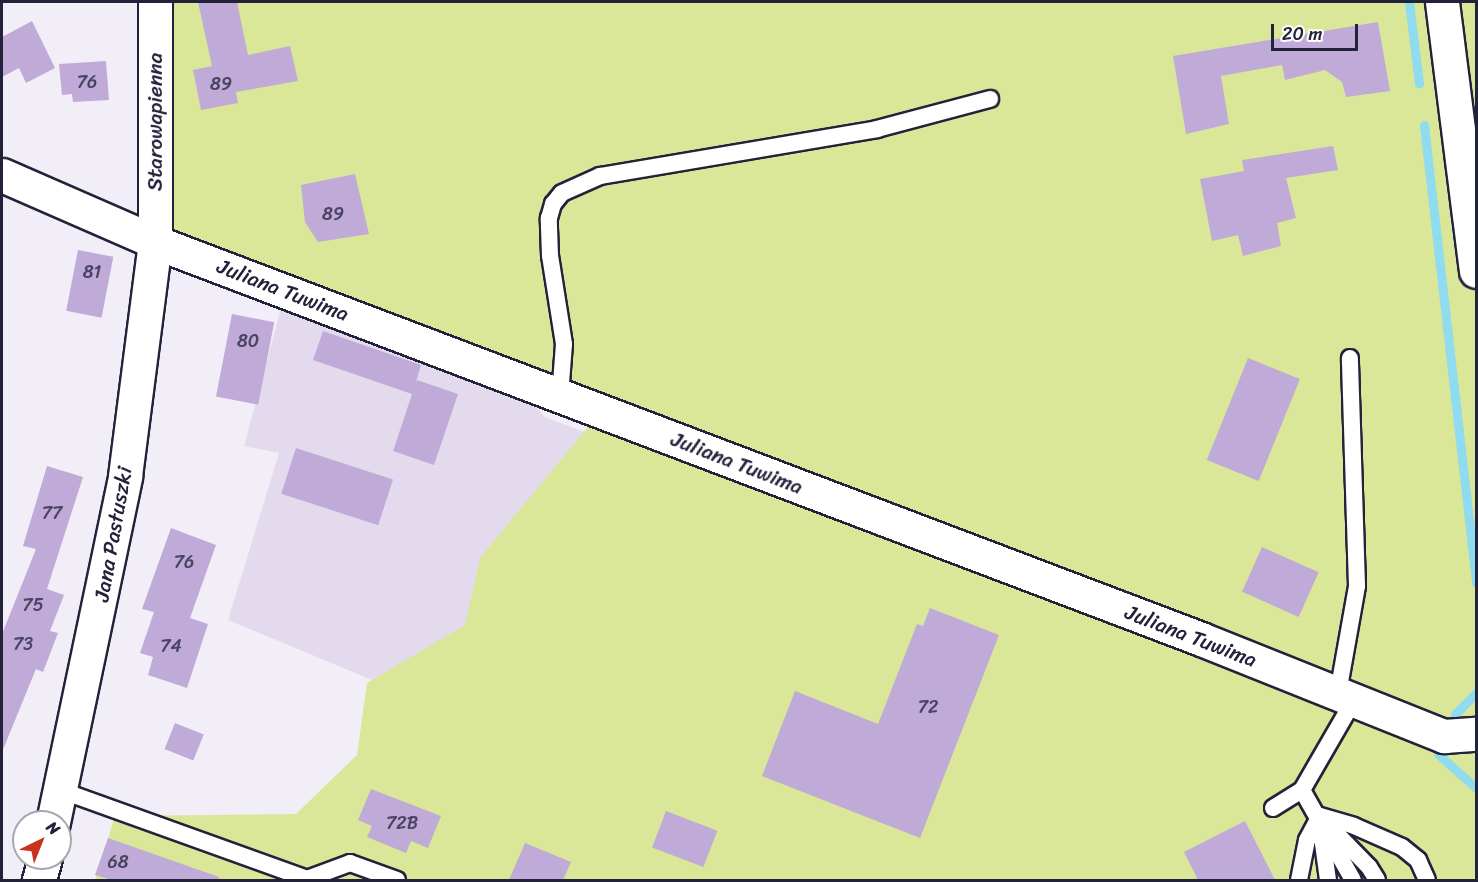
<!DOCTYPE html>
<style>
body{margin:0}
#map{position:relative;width:1478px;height:882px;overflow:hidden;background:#f2eef7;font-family:Sriracha,sans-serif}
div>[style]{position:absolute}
.built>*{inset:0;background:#e3daee}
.green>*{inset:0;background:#dae698}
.stream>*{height:9px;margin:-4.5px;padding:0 4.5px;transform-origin:4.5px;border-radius:4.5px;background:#8fdbef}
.building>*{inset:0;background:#c0aad8;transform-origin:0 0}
.roads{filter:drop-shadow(2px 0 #22223b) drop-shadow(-2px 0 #22223b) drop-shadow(0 2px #22223b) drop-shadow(0 -2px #22223b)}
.lane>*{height:16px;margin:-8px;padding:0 8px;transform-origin:8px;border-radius:8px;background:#fff}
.street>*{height:33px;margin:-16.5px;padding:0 16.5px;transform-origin:16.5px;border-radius:16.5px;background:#fff}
.secondary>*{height:33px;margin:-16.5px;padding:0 16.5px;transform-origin:16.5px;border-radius:16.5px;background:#fff}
.highway>*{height:33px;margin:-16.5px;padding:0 16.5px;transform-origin:16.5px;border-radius:16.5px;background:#fff}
span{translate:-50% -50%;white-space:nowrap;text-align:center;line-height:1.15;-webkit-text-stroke:4.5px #fff;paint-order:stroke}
.number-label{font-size:18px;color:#4a4462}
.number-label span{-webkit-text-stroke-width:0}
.street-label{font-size:21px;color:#22223b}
.frame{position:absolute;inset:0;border:3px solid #22223b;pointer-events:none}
.north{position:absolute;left:12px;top:810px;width:60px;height:60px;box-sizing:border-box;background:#fff;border:2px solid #a7a7b1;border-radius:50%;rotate:43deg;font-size:16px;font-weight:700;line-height:24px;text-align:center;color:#22223b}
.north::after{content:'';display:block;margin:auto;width:21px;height:27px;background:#c8321e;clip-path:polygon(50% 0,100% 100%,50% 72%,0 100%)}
.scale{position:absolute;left:1271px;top:24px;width:87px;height:27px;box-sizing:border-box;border:3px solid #22223b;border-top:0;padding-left:8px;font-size:18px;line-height:21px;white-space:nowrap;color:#22223b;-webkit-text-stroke:4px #fff;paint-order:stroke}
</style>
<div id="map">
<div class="built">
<i style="clip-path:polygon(283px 301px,521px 391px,545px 417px,1087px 623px,869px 880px,749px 837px,228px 620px,279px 453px,244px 446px)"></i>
</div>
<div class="green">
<i style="clip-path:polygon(158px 2px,1476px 2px,1476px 880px,95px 880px,115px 816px,296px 814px,357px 755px,367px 683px,465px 625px,480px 558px,596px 417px,154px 249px)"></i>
</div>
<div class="stream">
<i style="left:1409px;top:2px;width:82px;rotate:83deg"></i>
<i style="left:1424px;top:125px;width:461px;rotate:83.5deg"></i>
<i style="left:1455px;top:714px;width:30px;rotate:-45deg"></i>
<i style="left:1438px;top:754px;width:51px;rotate:41.8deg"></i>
</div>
<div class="building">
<i style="clip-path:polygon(198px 2px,237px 2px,248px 55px,290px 46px,298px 81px,236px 92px,238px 103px,201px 110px,193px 70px,212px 66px)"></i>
<i style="clip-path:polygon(32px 21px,55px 68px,26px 83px,19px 68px,2px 77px,2px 37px)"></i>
<i style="clip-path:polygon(1378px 22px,1390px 91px,1346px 97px,1342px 82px,1325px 70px,1285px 80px,1282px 65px,1221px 76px,1229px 124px,1186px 134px,1173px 56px)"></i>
<i style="clip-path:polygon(106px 61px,109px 100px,73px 102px,72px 94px,62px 95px,59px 64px)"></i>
<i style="clip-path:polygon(1333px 146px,1338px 170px,1286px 178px,1296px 218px,1277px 223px,1281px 246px,1243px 256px,1238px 235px,1212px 241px,1200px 179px,1244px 171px,1242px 160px)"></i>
<i style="clip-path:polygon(355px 174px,369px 234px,318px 242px,305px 222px,301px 185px)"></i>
<i style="left:78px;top:250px;width:36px;height:62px;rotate:11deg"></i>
<i style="left:232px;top:314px;width:43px;height:84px;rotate:11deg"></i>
<i style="clip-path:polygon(323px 331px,421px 365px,415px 385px,417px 380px,458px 394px,434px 465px,393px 451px,412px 394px,313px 360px)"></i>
<i style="left:1248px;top:358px;width:56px;height:110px;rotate:22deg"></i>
<i style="left:296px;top:448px;width:102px;height:48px;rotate:18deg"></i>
<i style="clip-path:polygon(47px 466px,83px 477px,47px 589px,64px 595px,50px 631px,58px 633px,43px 672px,36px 669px,2px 752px,2px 634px,36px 549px,23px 546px)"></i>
<i style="clip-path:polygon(171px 528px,216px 545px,190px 618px,208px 624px,187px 688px,148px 675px,153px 657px,140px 653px,154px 612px,142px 609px)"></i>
<i style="left:1262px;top:547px;width:62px;height:49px;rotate:24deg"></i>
<i style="clip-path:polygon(930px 608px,999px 635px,920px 838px,762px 776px,795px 691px,878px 724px,917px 624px,923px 626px)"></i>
<i style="left:175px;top:723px;width:31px;height:28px;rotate:22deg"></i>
<i style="clip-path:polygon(371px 789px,441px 816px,428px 848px,411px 841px,406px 853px,367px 837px,372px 826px,358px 820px)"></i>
<i style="left:666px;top:811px;width:55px;height:39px;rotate:21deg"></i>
<i style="clip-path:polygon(1245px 821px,1275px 880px,1198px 880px,1184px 852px)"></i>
<i style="clip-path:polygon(108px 838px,219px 877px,219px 880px,112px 880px,95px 875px)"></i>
<i style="clip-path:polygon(525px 843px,571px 862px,563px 880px,509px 880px)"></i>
</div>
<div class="roads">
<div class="lane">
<i style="left:560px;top:396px;width:52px;rotate:-85.6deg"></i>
<i style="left:564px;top:344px;width:89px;rotate:-99deg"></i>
<i style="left:550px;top:256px;width:38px;rotate:-92deg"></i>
<i style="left:549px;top:218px;width:15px;rotate:-74deg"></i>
<i style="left:553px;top:204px;width:14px;rotate:-51deg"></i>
<i style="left:562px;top:193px;width:42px;rotate:-24.1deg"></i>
<i style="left:600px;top:176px;width:281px;rotate:-9.6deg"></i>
<i style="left:877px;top:129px;width:117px;rotate:-14.9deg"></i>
<i style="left:1338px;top:693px;width:109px;rotate:-79.9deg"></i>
<i style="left:1357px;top:586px;width:228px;rotate:-91.8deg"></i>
<i style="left:60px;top:790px;width:263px;rotate:19.8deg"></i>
<i style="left:307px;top:879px;width:46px;rotate:-20.4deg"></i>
<i style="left:350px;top:863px;width:50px;rotate:19.9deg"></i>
<i style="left:1302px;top:790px;width:103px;rotate:60.5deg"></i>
<i style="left:1273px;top:808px;width:34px;rotate:-32deg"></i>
<i style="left:1302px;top:790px;width:104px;rotate:-60deg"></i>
<i style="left:1320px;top:816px;width:35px;rotate:16deg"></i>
<i style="left:1354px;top:826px;width:52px;rotate:23.6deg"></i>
<i style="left:1402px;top:847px;width:21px;rotate:39deg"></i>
<i style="left:1418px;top:860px;width:22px;rotate:66deg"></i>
<i style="left:1321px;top:829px;width:51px;rotate:82.2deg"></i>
<i style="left:1333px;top:830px;width:52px;rotate:45.8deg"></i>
<i style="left:1369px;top:867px;width:15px;rotate:58deg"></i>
<i style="left:1299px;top:880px;width:41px;rotate:-78.7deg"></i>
<i style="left:1307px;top:840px;width:27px;rotate:-62deg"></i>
</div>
<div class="street">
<i style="left:2px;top:175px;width:167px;rotate:23.6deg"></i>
</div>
<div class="secondary">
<i style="left:155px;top:242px;width:1119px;rotate:20.78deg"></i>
<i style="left:1201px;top:639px;width:262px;rotate:21.8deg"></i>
<i style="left:1444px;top:736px;width:32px;rotate:-4deg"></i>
<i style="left:53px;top:822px;width:353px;rotate:-78.2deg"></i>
<i style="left:125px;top:476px;width:236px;rotate:-82.7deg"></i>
<i style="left:155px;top:242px;width:240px;rotate:-90deg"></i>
<i style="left:39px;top:880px;width:23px;rotate:-75deg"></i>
</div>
<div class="highway">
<i style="left:1442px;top:2px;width:271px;rotate:82.8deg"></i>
</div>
</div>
<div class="number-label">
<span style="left:87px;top:82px">76</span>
<span style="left:221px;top:84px">89</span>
<span style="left:333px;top:214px">89</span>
<span style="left:92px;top:272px">81</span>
<span style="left:248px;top:341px">80</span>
<span style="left:52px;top:513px">77</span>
<span style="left:184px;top:562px">76</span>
<span style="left:33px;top:605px">75</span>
<span style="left:23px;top:644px">73</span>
<span style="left:171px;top:646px">74</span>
<span style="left:928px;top:707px">72</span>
<span style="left:402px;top:823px">72B</span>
<span style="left:118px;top:862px">68</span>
</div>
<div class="street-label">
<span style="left:155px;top:122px;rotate:-90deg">Starowapienna</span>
<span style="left:283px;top:290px;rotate:21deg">Juliana Tuwima</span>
<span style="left:737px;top:463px;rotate:21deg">Juliana Tuwima</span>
<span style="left:113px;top:534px;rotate:-80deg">Jana Pastuszki</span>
<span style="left:1191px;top:636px;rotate:21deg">Juliana Tuwima</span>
</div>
<div class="frame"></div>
<div class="north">N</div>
<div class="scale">20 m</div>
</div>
